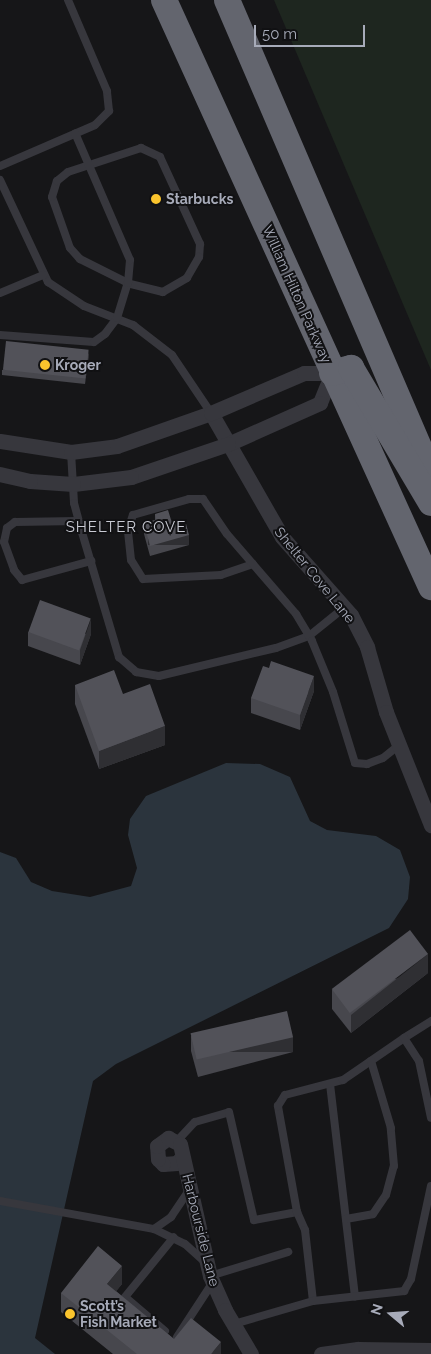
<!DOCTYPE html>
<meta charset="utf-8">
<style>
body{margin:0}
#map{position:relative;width:431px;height:1354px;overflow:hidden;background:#161618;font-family:Raleway,sans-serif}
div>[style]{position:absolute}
.green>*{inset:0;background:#1e261f}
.water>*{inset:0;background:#2b343d}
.lane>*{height:8px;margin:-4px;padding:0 4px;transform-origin:4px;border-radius:4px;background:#37373d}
.street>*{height:15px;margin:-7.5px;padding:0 7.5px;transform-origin:7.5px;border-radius:7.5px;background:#37373d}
.highway>*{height:26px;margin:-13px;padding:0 13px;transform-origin:13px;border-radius:13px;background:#63656e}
.wall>*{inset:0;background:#47474d}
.shaded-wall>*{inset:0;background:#2f2f33;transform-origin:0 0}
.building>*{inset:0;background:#525259;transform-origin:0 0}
.dots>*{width:14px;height:14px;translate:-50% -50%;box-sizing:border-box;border:2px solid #111113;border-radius:50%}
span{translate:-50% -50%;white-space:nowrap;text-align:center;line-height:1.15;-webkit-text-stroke:4px #111113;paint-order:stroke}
.poi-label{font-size:14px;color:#a7abb9;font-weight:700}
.left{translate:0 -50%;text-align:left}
.street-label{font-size:14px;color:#a7abb9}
.neighbourhood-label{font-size:15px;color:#c9cbd4;letter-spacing:1px}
.north{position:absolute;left:366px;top:1289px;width:50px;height:50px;-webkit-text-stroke:4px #111113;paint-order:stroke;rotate:288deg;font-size:14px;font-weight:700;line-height:20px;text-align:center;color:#a7abb9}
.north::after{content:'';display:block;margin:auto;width:18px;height:22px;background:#a7abb9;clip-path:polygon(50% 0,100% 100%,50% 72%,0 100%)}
.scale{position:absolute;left:254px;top:25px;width:111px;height:22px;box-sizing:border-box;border:2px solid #a7abb9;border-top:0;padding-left:6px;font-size:15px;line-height:18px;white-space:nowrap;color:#a7abb9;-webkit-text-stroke:4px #111113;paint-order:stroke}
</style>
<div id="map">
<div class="green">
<i style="clip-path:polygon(274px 0,431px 0,431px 370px)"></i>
</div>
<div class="water">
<i style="clip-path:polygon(226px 763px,260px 764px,290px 777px,310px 821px,327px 830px,376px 836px,400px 850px,410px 877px,408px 899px,389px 928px,116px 1064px,93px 1081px,35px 1338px,55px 1354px,0 1354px,0 852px,16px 858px,31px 882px,52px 891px,90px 897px,131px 886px,137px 868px,128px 835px,130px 819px,146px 796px)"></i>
</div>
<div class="lane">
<i style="left:141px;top:148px;width:21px;rotate:25deg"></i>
<i style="left:160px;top:157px;width:96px;rotate:65.3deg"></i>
<i style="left:200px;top:244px;width:13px;rotate:94deg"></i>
<i style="left:199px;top:257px;width:24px;rotate:120deg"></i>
<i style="left:187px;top:278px;width:28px;rotate:150deg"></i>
<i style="left:163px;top:292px;width:36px;rotate:-166deg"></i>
<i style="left:128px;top:283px;width:54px;rotate:-153.4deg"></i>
<i style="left:80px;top:259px;width:15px;rotate:-132deg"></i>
<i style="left:70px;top:248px;width:54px;rotate:-109.4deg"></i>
<i style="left:52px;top:197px;width:17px;rotate:-73deg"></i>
<i style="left:57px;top:181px;width:14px;rotate:-39deg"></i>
<i style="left:68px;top:172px;width:77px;rotate:-18.2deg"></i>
<i style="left:0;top:166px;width:103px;rotate:-23.3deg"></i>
<i style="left:95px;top:125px;width:20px;rotate:-45deg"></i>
<i style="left:109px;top:111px;width:20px;rotate:-96deg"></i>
<i style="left:107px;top:91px;width:99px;rotate:-113.2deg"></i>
<i style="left:0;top:180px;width:113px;rotate:64.8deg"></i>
<i style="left:48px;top:282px;width:43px;rotate:33.7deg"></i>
<i style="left:84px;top:306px;width:53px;rotate:21.2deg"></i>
<i style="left:133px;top:325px;width:49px;rotate:37.6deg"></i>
<i style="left:172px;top:355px;width:70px;rotate:56.1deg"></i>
<i style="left:0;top:293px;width:47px;rotate:-22.7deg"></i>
<i style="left:0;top:335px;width:94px;rotate:4.3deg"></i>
<i style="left:94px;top:342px;width:14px;rotate:-36deg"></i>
<i style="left:105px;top:334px;width:20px;rotate:-53deg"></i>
<i style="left:117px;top:318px;width:37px;rotate:-73deg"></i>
<i style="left:128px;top:283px;width:23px;rotate:-85deg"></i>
<i style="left:130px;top:260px;width:138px;rotate:-113.4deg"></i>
<i style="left:71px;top:452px;width:51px;rotate:86.6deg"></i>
<i style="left:74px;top:503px;width:27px;rotate:75deg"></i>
<i style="left:81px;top:529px;width:134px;rotate:73.5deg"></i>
<i style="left:119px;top:657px;width:23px;rotate:41deg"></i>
<i style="left:136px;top:672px;width:23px;rotate:10deg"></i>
<i style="left:159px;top:676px;width:120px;rotate:-13.5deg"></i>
<i style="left:276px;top:648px;width:35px;rotate:-20deg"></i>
<i style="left:309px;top:636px;width:46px;rotate:-38.9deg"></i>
<i style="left:78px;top:521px;width:63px;rotate:179.1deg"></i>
<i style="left:15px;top:522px;width:10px;rotate:143deg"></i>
<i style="left:7px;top:528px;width:14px;rotate:102deg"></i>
<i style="left:4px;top:542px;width:30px;rotate:70deg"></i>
<i style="left:14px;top:570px;width:13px;rotate:51deg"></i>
<i style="left:22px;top:580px;width:72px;rotate:-15.4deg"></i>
<i style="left:253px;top:564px;width:34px;rotate:161deg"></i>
<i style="left:221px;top:575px;width:78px;rotate:177.1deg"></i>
<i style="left:143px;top:579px;width:22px;rotate:-122deg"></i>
<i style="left:131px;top:560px;width:30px;rotate:-96deg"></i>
<i style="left:128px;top:530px;width:16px;rotate:-72deg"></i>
<i style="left:133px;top:515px;width:58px;rotate:-15.9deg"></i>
<i style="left:189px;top:499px;width:14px"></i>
<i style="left:203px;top:499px;width:42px;rotate:55.6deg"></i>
<i style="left:227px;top:534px;width:106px;rotate:49.2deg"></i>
<i style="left:296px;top:614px;width:31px;rotate:59deg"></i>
<i style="left:312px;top:641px;width:55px;rotate:67.6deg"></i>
<i style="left:333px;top:692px;width:74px;rotate:72.8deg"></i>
<i style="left:355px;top:763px;width:12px;rotate:5deg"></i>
<i style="left:367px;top:764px;width:17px;rotate:-21deg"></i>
<i style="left:383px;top:758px;width:21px;rotate:-39deg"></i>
<i style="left:404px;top:1038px;width:32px;rotate:-32deg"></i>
<i style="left:330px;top:1084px;width:214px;rotate:83.3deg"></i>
<i style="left:177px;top:1141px;width:26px;rotate:-47deg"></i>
<i style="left:195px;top:1122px;width:35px;rotate:-16deg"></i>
<i style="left:229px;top:1112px;width:111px;rotate:77deg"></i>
<i style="left:254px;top:1220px;width:44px;rotate:-10.5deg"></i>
<i style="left:297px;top:1212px;width:20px;rotate:66deg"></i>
<i style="left:305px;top:1230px;width:71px;rotate:83.6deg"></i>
<i style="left:313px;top:1301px;width:82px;rotate:163.8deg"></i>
<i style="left:0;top:1201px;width:157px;rotate:10.3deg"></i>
<i style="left:154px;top:1229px;width:34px;rotate:26deg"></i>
<i style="left:185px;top:1244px;width:25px;rotate:42deg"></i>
<i style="left:297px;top:1212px;width:108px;rotate:-100.2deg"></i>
<i style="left:278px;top:1106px;width:13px;rotate:-58deg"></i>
<i style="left:285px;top:1095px;width:60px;rotate:-14.5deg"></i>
<i style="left:343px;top:1080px;width:74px;rotate:-34.5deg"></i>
<i style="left:404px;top:1038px;width:27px;rotate:57deg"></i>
<i style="left:419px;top:1061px;width:58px;rotate:78.1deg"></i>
<i style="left:346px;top:1219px;width:27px;rotate:-10deg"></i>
<i style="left:373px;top:1214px;width:23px;rotate:-56deg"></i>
<i style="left:386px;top:1195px;width:30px;rotate:-75deg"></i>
<i style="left:394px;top:1166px;width:38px;rotate:-95deg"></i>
<i style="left:391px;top:1128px;width:70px;rotate:-106.6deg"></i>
<i style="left:154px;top:1229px;width:21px;rotate:-35deg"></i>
<i style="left:171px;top:1217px;width:32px;rotate:-56deg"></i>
<i style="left:210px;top:1276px;width:82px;rotate:-17.1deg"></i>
<i style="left:313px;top:1301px;width:92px;rotate:-6.3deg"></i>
<i style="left:404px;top:1291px;width:14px;rotate:-60deg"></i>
<i style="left:411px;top:1279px;width:95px;rotate:-77.9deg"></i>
<i style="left:165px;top:1331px;width:52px;rotate:-139.6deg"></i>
<i style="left:125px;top:1297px;width:77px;rotate:-50.8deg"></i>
<i style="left:177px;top:1337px;width:66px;rotate:-56.8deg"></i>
</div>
<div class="street">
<i style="left:211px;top:413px;width:143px;rotate:60.2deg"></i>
<i style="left:282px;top:537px;width:104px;rotate:48.5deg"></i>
<i style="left:351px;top:615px;width:36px;rotate:63deg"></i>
<i style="left:367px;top:647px;width:68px;rotate:73.7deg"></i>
<i style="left:386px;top:712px;width:122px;rotate:68.3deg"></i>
<i style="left:0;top:441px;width:72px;rotate:8.8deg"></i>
<i style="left:71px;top:452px;width:46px;rotate:-7.4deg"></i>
<i style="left:117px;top:446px;width:100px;rotate:-19.3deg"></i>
<i style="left:211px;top:413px;width:101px;rotate:-23.3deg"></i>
<i style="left:304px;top:373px;width:28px"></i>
<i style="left:332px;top:373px;width:32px;rotate:112deg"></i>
<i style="left:320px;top:403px;width:101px;rotate:156deg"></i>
<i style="left:228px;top:444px;width:102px;rotate:161.2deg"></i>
<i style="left:131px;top:477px;width:58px;rotate:173.1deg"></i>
<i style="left:73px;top:484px;width:43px;rotate:-176deg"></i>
<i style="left:30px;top:481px;width:31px;rotate:-167deg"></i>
<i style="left:181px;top:1158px;width:6px;rotate:129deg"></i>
<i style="left:177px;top:1163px;width:14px;rotate:176deg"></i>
<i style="left:163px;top:1164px;width:7px;rotate:-135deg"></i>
<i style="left:158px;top:1159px;width:13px;rotate:-94deg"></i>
<i style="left:157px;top:1146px;width:14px;rotate:-36deg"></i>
<i style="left:168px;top:1138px;width:13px;rotate:27deg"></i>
<i style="left:180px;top:1144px;width:135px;rotate:77.2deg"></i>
<i style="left:210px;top:1276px;width:37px;rotate:66deg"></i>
<i style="left:225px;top:1310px;width:51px;rotate:59.4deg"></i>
<i style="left:321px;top:1354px;width:37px;rotate:-8deg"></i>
<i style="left:358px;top:1349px;width:73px;rotate:0.8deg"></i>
</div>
<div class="highway">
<i style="left:164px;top:0;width:645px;rotate:65.54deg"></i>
<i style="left:227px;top:0;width:517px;rotate:66.76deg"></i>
<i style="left:332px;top:373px;width:20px;rotate:-15deg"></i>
<i style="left:351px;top:368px;width:157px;rotate:59.3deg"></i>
</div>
<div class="wall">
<i style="clip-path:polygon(89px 354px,85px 384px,2px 375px,2px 370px)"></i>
<i style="clip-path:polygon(155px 514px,172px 523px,189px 545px,150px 556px,144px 534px,144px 523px,155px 520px)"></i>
<i style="clip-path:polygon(28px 632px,91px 634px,80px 665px,28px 646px)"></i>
<i style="clip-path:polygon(75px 685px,123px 694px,165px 745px,99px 769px,75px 704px)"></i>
<i style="clip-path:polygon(314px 691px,300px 730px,251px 713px,251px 698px)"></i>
<i style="clip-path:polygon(428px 973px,351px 1033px,332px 1009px,332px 990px)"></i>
<i style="clip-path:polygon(191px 1036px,293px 1052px,198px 1077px,191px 1051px)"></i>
<i style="clip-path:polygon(122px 1284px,116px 1291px,174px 1339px,221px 1354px,113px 1354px,61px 1312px,61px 1293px)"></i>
</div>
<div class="shaded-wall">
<i style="clip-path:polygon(89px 349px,89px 354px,85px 384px,85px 379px)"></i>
<i style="left:189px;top:535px;width:10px;height:41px;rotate:90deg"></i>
<i style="clip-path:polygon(91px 619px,91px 634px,80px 665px,80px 650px)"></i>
<i style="clip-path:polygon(314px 676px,314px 691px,300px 730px,300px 715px)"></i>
<i style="clip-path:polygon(165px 726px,165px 745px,99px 769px,99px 751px)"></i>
<i style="clip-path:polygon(428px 954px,428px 973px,351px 1033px,351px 1015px)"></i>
<i style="left:293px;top:1037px;width:15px;height:98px;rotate:90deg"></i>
<i style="clip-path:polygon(122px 1266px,122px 1284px,107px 1303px,107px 1284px)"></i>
<i style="clip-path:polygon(221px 1342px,221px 1354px,211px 1354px)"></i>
</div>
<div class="building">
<i style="left:6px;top:341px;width:83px;height:29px;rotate:6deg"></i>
<i style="clip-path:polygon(168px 510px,172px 523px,185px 520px,189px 535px,150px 546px,144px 523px,156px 520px,155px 514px)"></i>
<i style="left:40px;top:600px;width:54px;height:34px;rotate:20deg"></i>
<i style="clip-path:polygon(271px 661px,314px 676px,300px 715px,251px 698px,263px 666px,269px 668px)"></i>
<i style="clip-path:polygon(114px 670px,123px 694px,150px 684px,165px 726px,99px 751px,75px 685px)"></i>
<i style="left:410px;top:930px;width:30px;height:98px;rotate:53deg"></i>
<i style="left:287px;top:1011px;width:27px;height:99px;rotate:77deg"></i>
<i style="clip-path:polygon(98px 1246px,122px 1266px,107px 1284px,174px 1339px,191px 1318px,221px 1342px,211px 1354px,137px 1354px,61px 1293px)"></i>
</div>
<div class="dots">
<i style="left:156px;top:199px;background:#fac42d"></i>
<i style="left:45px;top:365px;background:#fac42d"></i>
<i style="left:70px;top:1314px;background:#fac42d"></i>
</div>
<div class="poi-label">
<span class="left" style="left:166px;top:199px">Starbucks</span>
<span class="left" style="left:55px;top:365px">Kroger</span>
<span class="left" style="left:80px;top:1314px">Scott’s<br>Fish Market</span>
</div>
<div class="street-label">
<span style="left:297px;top:294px;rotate:66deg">William Hilton Parkway</span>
<span style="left:315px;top:575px;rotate:51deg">Shelter Cove Lane</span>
<span style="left:201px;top:1230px;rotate:76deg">Harbourside Lane</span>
</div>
<div class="neighbourhood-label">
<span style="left:126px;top:528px">SHELTER COVE</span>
</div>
<div class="north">N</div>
<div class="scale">50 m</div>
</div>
